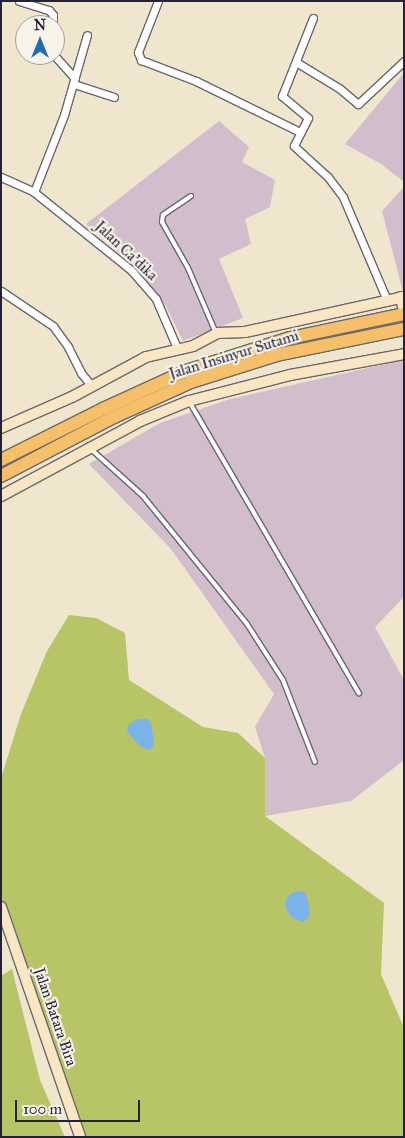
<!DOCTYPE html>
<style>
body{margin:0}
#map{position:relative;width:405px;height:1138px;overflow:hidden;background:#efe6cd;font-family:"IM FELL Great Primer",serif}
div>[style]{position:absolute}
.industrial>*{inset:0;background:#d1bdcb}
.green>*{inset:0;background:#b7c567}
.water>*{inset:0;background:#79b3ea}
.roads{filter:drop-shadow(1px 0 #6a676e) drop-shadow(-1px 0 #6a676e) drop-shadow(0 1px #6a676e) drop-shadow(0 -1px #6a676e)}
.lane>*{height:4px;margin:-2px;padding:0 2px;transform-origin:2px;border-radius:2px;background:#fff}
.street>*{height:7px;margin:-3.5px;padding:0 3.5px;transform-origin:3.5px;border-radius:3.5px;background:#fff}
.secondary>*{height:10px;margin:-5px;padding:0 5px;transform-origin:5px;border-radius:5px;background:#fbe6c4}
.highway>*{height:12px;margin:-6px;padding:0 6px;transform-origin:6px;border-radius:6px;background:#f6c06b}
span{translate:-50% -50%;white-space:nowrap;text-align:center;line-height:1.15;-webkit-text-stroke:4.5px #f7f3e8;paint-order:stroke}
.street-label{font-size:15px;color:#22223b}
.frame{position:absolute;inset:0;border:2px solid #22223b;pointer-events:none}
.north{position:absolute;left:15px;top:15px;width:50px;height:50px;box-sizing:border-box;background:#f7f3e8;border:1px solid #a29fa3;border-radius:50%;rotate:0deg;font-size:14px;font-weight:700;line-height:20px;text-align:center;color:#22223b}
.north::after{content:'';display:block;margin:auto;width:18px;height:22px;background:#1f6fb2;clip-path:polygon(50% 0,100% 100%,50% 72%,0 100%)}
.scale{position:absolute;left:15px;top:1100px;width:125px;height:22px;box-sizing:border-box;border:2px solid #22223b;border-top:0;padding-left:6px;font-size:15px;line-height:18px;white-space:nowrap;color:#22223b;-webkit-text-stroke:4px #f7f3e8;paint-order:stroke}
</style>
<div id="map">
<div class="industrial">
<i style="clip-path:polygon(404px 73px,404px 182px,381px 164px,345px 144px)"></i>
<i style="clip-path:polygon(219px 121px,249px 147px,242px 162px,275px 180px,270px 207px,245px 219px,251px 244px,219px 259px,243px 318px,183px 341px,166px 306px,137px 268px,86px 224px)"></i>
<i style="clip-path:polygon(404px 187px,404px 292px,403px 292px,382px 211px)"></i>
<i style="clip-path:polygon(404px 360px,404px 597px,375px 627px,404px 680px,404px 760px,351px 801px,265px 816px,265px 758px,255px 727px,274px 694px,171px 549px,89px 464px,160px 423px,230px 399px)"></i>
</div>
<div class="green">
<i style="clip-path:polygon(69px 615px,96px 618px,125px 633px,129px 680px,203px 727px,238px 733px,265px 758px,265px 816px,384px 903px,381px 974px,404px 1028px,404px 1137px,81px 1137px,1px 920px,1px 778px,21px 714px,47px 651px)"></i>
<i style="clip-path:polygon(12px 969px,40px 1080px,65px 1137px,1px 1137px,1px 976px)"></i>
</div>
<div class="water">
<i style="clip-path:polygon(138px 719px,147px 719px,151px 723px,154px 742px,153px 747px,148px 750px,140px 746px,127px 732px,129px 724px)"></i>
<i style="clip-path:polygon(297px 891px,304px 892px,307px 897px,310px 913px,307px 920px,301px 922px,292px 917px,287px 911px,285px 902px,290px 894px)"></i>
</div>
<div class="roads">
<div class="lane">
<i style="left:191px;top:196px;width:34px;rotate:146deg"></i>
<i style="left:163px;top:215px;width:7px;rotate:98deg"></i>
<i style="left:162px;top:222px;width:53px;rotate:60.5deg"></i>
<i style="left:188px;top:268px;width:71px;rotate:66.7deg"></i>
<i style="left:190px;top:403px;width:336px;rotate:59.8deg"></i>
<i style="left:91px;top:449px;width:70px;rotate:42.1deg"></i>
<i style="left:143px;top:496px;width:165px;rotate:50.9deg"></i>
<i style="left:247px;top:624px;width:67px;rotate:57.3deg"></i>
<i style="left:283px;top:680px;width:88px;rotate:68.7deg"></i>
</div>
<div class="street">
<i style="left:19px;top:1px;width:31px;rotate:17deg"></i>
<i style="left:49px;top:10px;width:6px;rotate:51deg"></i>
<i style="left:53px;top:15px;width:10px;rotate:90deg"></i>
<i style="left:158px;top:1px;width:55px;rotate:111.4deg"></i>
<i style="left:138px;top:52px;width:9px;rotate:69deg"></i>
<i style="left:141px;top:60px;width:59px;rotate:20.9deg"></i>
<i style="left:196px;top:81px;width:116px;rotate:26.1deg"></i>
<i style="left:313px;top:18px;width:84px;rotate:111.7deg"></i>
<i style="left:282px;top:96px;width:34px;rotate:40deg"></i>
<i style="left:308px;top:118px;width:31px;rotate:117deg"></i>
<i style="left:294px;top:146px;width:46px;rotate:42.4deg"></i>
<i style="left:328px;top:177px;width:25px;rotate:53deg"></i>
<i style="left:343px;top:197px;width:112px;rotate:66.9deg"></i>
<i style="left:54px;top:55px;width:31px;rotate:48deg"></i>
<i style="left:296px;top:62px;width:50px;rotate:31.2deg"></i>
<i style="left:339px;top:88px;width:25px;rotate:40deg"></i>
<i style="left:358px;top:104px;width:63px;rotate:-43.1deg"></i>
<i style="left:74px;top:84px;width:42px;rotate:18deg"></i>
<i style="left:1px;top:177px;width:36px;rotate:24deg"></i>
<i style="left:34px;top:192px;width:124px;rotate:38.8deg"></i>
<i style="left:131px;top:270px;width:38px;rotate:49deg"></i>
<i style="left:156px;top:299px;width:53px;rotate:66.8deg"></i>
<i style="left:34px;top:192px;width:83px;rotate:-68.7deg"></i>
<i style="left:64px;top:115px;width:83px;rotate:-74deg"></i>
<i style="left:1px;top:291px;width:63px;rotate:33.9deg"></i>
<i style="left:53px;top:326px;width:26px;rotate:54deg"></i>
<i style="left:68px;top:347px;width:29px;rotate:63deg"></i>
<i style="left:81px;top:373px;width:16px;rotate:50deg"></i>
</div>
<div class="secondary">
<i style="left:401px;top:297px;width:10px;rotate:79deg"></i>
<i style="left:1px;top:428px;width:77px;rotate:-23.6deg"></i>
<i style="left:72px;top:397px;width:84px;rotate:-28.4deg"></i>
<i style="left:146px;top:357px;width:48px;rotate:-13.2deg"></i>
<i style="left:193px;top:346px;width:27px;rotate:-28deg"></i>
<i style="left:217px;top:333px;width:28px;rotate:-2deg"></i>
<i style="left:245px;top:332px;width:163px;rotate:-12.4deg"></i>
<i style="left:1px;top:496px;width:158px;rotate:-28.3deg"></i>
<i style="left:140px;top:421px;width:53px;rotate:-22.2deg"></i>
<i style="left:189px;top:401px;width:104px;rotate:-14.4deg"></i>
<i style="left:290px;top:375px;width:116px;rotate:-10.4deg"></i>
<i style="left:1px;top:907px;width:243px;rotate:71deg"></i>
</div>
<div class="highway">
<i style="left:1px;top:460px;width:116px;rotate:-26.6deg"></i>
<i style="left:105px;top:408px;width:89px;rotate:-24.6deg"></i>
<i style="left:186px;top:371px;width:109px;rotate:-17.6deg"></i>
<i style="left:290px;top:338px;width:116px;rotate:-11.9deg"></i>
<i style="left:1px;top:476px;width:127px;rotate:-27.6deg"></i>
<i style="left:114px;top:417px;width:85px;rotate:-24.4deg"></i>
<i style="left:191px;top:382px;width:90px;rotate:-17.4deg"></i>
<i style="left:277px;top:355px;width:130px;rotate:-11.6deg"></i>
</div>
</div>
<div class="street-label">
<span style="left:126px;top:251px;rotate:43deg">Jalan Ca'dika</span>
<span style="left:234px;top:355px;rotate:-17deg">Jalan Insinyur Sutami</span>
<span style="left:55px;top:1017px;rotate:71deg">Jalan Batara Bira</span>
</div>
<div class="frame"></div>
<div class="north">N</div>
<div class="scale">100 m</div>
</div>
